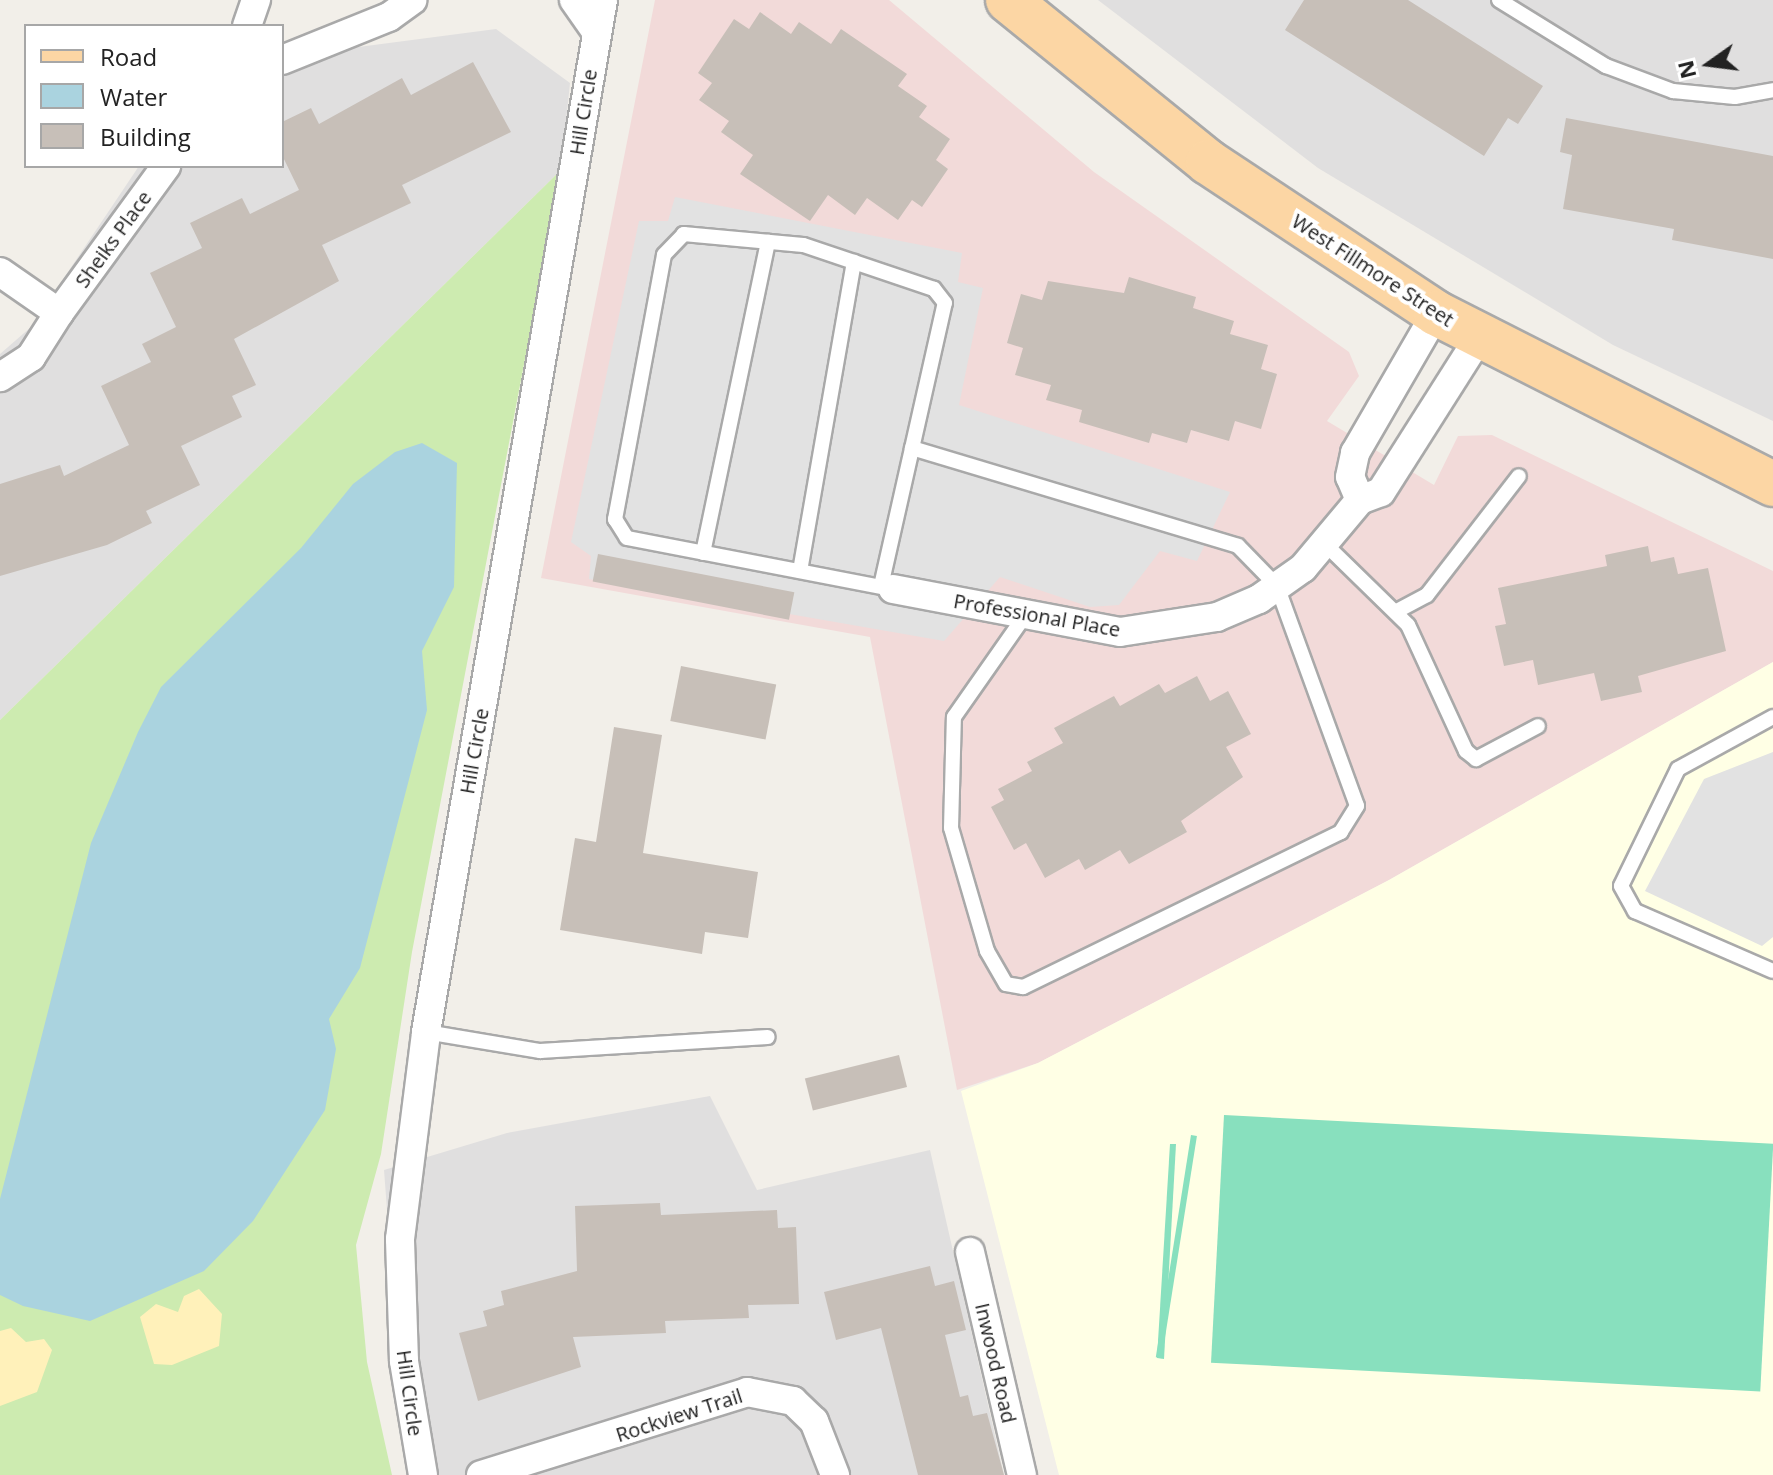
<!DOCTYPE html>
<style>
body{margin:0}
#map{position:relative;width:1773px;height:1475px;overflow:hidden;background:#f2efe9;font-family:"Open Sans",sans-serif}
div>[style]{position:absolute}
.residential>*{inset:0;background:#e0dfdf}
.commercial>*{inset:0;background:#f2dad9}
.education>*{inset:0;background:#ffffe5}
.grass>*{inset:0;background:#cdebb0}
.sand>*{inset:0;background:#fff1ba}
.pitch>*{inset:0;background:#88e0be;transform-origin:0 0}
.parking>*{inset:0;background:#e2e2e2}
.water>*{inset:0;background:#aad3df}
.building>*{inset:0;background:#c7bfb8;transform-origin:0 0}
.roads{filter:drop-shadow(2px 0 #a9a9a9) drop-shadow(-2px 0 #a9a9a9) drop-shadow(0 2px #a9a9a9) drop-shadow(0 -2px #a9a9a9)}
.lane>*{height:14px;margin:-7px;padding:0 7px;transform-origin:7px;border-radius:7px;background:#fff}
.street>*{height:28px;margin:-14px;padding:0 14px;transform-origin:14px;border-radius:14px;background:#fff}
.primary>*{height:44px;margin:-22px;padding:0 22px;transform-origin:22px;border-radius:22px;background:#fcd6a4}
span{translate:-50% -50%;white-space:nowrap;text-align:center;line-height:1.15;-webkit-text-stroke:8px #fff;paint-order:stroke}
.street-label{font-size:20px;color:#222}
.legend{position:absolute;left:24px;top:24px;width:260px;height:144px;box-sizing:border-box;background:#fff;border:2px solid #a7a7a7;margin:0;padding:10px 14px;list-style:none;font-size:24px;color:#222}
.legend li{display:flex;align-items:center;gap:16px;height:40px}
.legend b{width:40px;border:2px solid #a7a7a7}
.north{position:absolute;left:1669px;top:24px;width:80px;height:80px;-webkit-text-stroke:6px #fff;paint-order:stroke;rotate:256deg;font-size:22px;font-weight:700;line-height:32px;text-align:center;color:#222}
.north::after{content:'';display:block;margin:auto;width:28px;height:36px;background:#222;clip-path:polygon(50% 0,100% 100%,50% 72%,0 100%)}
</style>
<div id="map">
<div class="residential">
<i style="clip-path:polygon(1098px 0,1773px 0,1773px 421px,1613px 345px,1318px 168px)"></i>
<i style="clip-path:polygon(496px 29px,570px 83px,561px 170px,0 720px,0 354px,31px 327px,139px 166px,282px 166px,282px 57px)"></i>
<i style="clip-path:polygon(710px 1096px,757px 1190px,930px 1150px,1004px 1475px,407px 1475px,384px 1170px,507px 1133px)"></i>
</div>
<div class="commercial">
<i style="clip-path:polygon(655px 0,889px 0,1094px 172px,1349px 352px,1359px 376px,1327px 421px,1434px 485px,1458px 436px,1492px 435px,1773px 571px,1773px 662px,1389px 880px,1038px 1063px,957px 1090px,870px 637px,541px 578px)"></i>
</div>
<div class="education">
<i style="clip-path:polygon(1773px 662px,1773px 1475px,1059px 1475px,961px 1091px,1038px 1063px,1389px 880px)"></i>
</div>
<div class="grass">
<i style="clip-path:polygon(561px 170px,412px 952px,381px 1154px,356px 1245px,367px 1362px,392px 1475px,0 1475px,0 720px)"></i>
</div>
<div class="sand">
<i style="clip-path:polygon(199px 1289px,222px 1314px,219px 1346px,172px 1365px,154px 1364px,140px 1317px,156px 1304px,178px 1312px,184px 1296px)"></i>
<i style="clip-path:polygon(11px 1328px,26px 1342px,44px 1339px,52px 1350px,37px 1392px,0 1406px,0 1331px)"></i>
</div>
<div class="pitch">
<i style="left:1224px;top:1115px;width:550px;height:248px;rotate:3deg"></i>
<i style="left:1191px;top:1135px;width:6px;height:225px;rotate:9deg"></i>
<i style="clip-path:polygon(1170px 1144px,1176px 1144px,1164px 1359px,1157px 1358px)"></i>
</div>
<div class="parking">
<i style="clip-path:polygon(675px 197px,962px 253px,958px 282px,983px 288px,959px 405px,1230px 492px,1197px 561px,1160px 551px,1119px 605px,1090px 607px,1000px 577px,944px 641px,589px 579px,591px 556px,571px 542px,639px 221px,668px 221px)"></i>
<i style="clip-path:polygon(1773px 752px,1773px 937px,1762px 946px,1645px 891px,1704px 779px)"></i>
</div>
<div class="water">
<i style="clip-path:polygon(422px 443px,457px 463px,454px 587px,422px 651px,427px 710px,360px 968px,329px 1019px,336px 1049px,325px 1110px,253px 1221px,204px 1271px,90px 1321px,23px 1306px,0 1295px,0 1199px,91px 843px,138px 732px,161px 687px,301px 548px,353px 484px,395px 452px)"></i>
</div>
<div class="building">
<i style="clip-path:polygon(1304px 0,1408px 0,1543px 86px,1518px 124px,1508px 118px,1484px 156px,1285px 30px)"></i>
<i style="clip-path:polygon(760px 12px,791px 34px,799px 22px,831px 44px,841px 29px,907px 74px,898px 86px,927px 106px,919px 117px,950px 139px,936px 160px,948px 169px,922px 207px,912px 200px,898px 220px,867px 198px,855px 215px,828px 195px,810px 221px,740px 174px,753px 155px,721px 132px,729px 121px,699px 100px,712px 83px,698px 73px,734px 19px,749px 29px)"></i>
<i style="clip-path:polygon(473px 62px,511px 132px,402px 185px,411px 203px,322px 245px,339px 281px,234px 339px,256px 385px,232px 396px,242px 417px,181px 446px,200px 485px,146px 511px,152px 523px,107px 545px,0 576px,0 484px,60px 465px,64px 476px,129px 445px,101px 386px,151px 362px,142px 344px,176px 327px,150px 273px,202px 248px,190px 223px,242px 198px,250px 214px,299px 190px,282px 155px,282px 122px,311px 108px,319px 124px,402px 78px,411px 95px)"></i>
<i style="clip-path:polygon(1566px 118px,1773px 156px,1773px 259px,1672px 240px,1674px 229px,1563px 209px,1572px 155px,1560px 152px)"></i>
<i style="clip-path:polygon(1129px 277px,1196px 297px,1193px 308px,1234px 321px,1230px 334px,1268px 345px,1261px 369px,1277px 374px,1261px 429px,1235px 421px,1229px 441px,1191px 430px,1187px 443px,1152px 433px,1149px 443px,1079px 422px,1082px 410px,1046px 400px,1051px 385px,1015px 375px,1023px 348px,1007px 343px,1021px 294px,1042px 300px,1048px 281px,1124px 293px)"></i>
<i style="clip-path:polygon(1648px 546px,1651px 562px,1674px 557px,1678px 574px,1708px 568px,1726px 651px,1638px 676px,1642px 692px,1601px 701px,1594px 673px,1538px 685px,1533px 660px,1504px 666px,1495px 626px,1506px 624px,1498px 588px,1607px 566px,1605px 555px)"></i>
<i style="left:598px;top:554px;width:200px;height:28px;rotate:11deg"></i>
<i style="left:681px;top:666px;width:97px;height:56px;rotate:11deg"></i>
<i style="clip-path:polygon(1197px 676px,1210px 701px,1228px 691px,1251px 734px,1226px 747px,1243px 777px,1181px 821px,1187px 832px,1129px 864px,1120px 850px,1085px 870px,1079px 859px,1045px 878px,1026px 843px,1014px 850px,991px 807px,1004px 800px,998px 789px,1032px 771px,1027px 762px,1063px 743px,1054px 728px,1114px 696px,1120px 706px,1159px 684px,1165px 693px)"></i>
<i style="clip-path:polygon(614px 727px,662px 735px,643px 853px,758px 872px,748px 938px,705px 932px,702px 954px,560px 930px,575px 838px,596px 842px)"></i>
<i style="left:899px;top:1055px;width:33px;height:97px;rotate:76deg"></i>
<i style="clip-path:polygon(660px 1203px,661px 1215px,777px 1210px,778px 1228px,796px 1227px,799px 1304px,748px 1305px,749px 1318px,665px 1321px,666px 1333px,573px 1337px,581px 1367px,478px 1401px,459px 1333px,487px 1326px,483px 1311px,504px 1305px,501px 1291px,577px 1271px,575px 1206px)"></i>
<i style="clip-path:polygon(930px 1266px,935px 1286px,954px 1281px,966px 1330px,945px 1335px,960px 1397px,968px 1395px,973px 1416px,987px 1413px,1004px 1475px,918px 1475px,881px 1328px,836px 1340px,824px 1292px)"></i>
</div>
<div class="roads">
<div class="lane">
<i style="left:1499px;top:0;width:126px;rotate:31.7deg"></i>
<i style="left:1606px;top:66px;width:72px;rotate:20.5deg"></i>
<i style="left:1673px;top:91px;width:62px;rotate:5.5deg"></i>
<i style="left:1735px;top:97px;width:39px;rotate:-10deg"></i>
<i style="left:912px;top:448px;width:340px;rotate:16.7deg"></i>
<i style="left:1238px;top:546px;width:56px;rotate:45.7deg"></i>
<i style="left:1277px;top:586px;width:234px;rotate:70deg"></i>
<i style="left:1357px;top:806px;width:31px;rotate:122deg"></i>
<i style="left:1341px;top:832px;width:354px;rotate:154deg"></i>
<i style="left:1023px;top:987px;width:17px;rotate:-170deg"></i>
<i style="left:1006px;top:984px;width:38px;rotate:-120deg"></i>
<i style="left:987px;top:951px;width:128px;rotate:-106.3deg"></i>
<i style="left:951px;top:828px;width:111px;rotate:-88.5deg"></i>
<i style="left:954px;top:717px;width:126px;rotate:-55deg"></i>
<i style="left:1324px;top:543px;width:117px;rotate:44.3deg"></i>
<i style="left:1408px;top:625px;width:139px;rotate:65.3deg"></i>
<i style="left:1466px;top:751px;width:13px;rotate:39deg"></i>
<i style="left:1476px;top:759px;width:70px;rotate:-28deg"></i>
<i style="left:703px;top:553px;width:318px;rotate:-78.2deg"></i>
<i style="left:800px;top:571px;width:314px;rotate:-80.1deg"></i>
<i style="left:881px;top:586px;width:290px;rotate:-77.3deg"></i>
<i style="left:945px;top:303px;width:18px;rotate:-128deg"></i>
<i style="left:934px;top:289px;width:138px;rotate:-161.4deg"></i>
<i style="left:803px;top:245px;width:120px;rotate:-174.7deg"></i>
<i style="left:684px;top:234px;width:29px;rotate:134deg"></i>
<i style="left:664px;top:255px;width:269px;rotate:100.5deg"></i>
<i style="left:615px;top:519px;width:22px;rotate:58deg"></i>
<i style="left:627px;top:538px;width:271px;rotate:10.9deg"></i>
<i style="left:1397px;top:611px;width:34px;rotate:-28deg"></i>
<i style="left:1427px;top:595px;width:150px;rotate:-52.3deg"></i>
<i style="left:1773px;top:717px;width:108px;rotate:151.3deg"></i>
<i style="left:1678px;top:769px;width:130px;rotate:116deg"></i>
<i style="left:1621px;top:886px;width:29px;rotate:61deg"></i>
<i style="left:1635px;top:911px;width:150px;rotate:23.5deg"></i>
<i style="left:426px;top:1032px;width:116px;rotate:9.5deg"></i>
<i style="left:540px;top:1051px;width:228px;rotate:-3.5deg"></i>
</div>
<div class="street">
<i style="left:574px;top:0;width:37px;rotate:55deg"></i>
<i style="left:247px;top:26px;width:28px;rotate:-71deg"></i>
<i style="left:282px;top:60px;width:115px;rotate:-21.9deg"></i>
<i style="left:389px;top:17px;width:29px;rotate:-36deg"></i>
<i style="left:0;top:272px;width:72px;rotate:34.8deg"></i>
<i style="left:59px;top:313px;width:52px;rotate:122.5deg"></i>
<i style="left:31px;top:357px;width:37px;rotate:147deg"></i>
<i style="left:59px;top:313px;width:182px;rotate:-53.9deg"></i>
<i style="left:1360px;top:500px;width:25px;rotate:-113deg"></i>
<i style="left:1350px;top:477px;width:25px;rotate:-78deg"></i>
<i style="left:1355px;top:453px;width:162px;rotate:-59.9deg"></i>
<i style="left:893px;top:589px;width:231px;rotate:10.7deg"></i>
<i style="left:1120px;top:632px;width:98px;rotate:-8.8deg"></i>
<i style="left:1217px;top:617px;width:46px;rotate:-23.2deg"></i>
<i style="left:1259px;top:599px;width:54px;rotate:-35.2deg"></i>
<i style="left:1303px;top:568px;width:89px;rotate:-50deg"></i>
<i style="left:1360px;top:500px;width:22px;rotate:-21deg"></i>
<i style="left:1381px;top:492px;width:185px;rotate:-57.6deg"></i>
<i style="left:970px;top:1252px;width:229px;rotate:76.9deg"></i>
<i style="left:423px;top:1475px;width:116px;rotate:-99.5deg"></i>
<i style="left:404px;top:1361px;width:122px;rotate:-91.9deg"></i>
<i style="left:400px;top:1239px;width:209px;rotate:-82.8deg"></i>
<i style="left:426px;top:1032px;width:1047px;rotate:-80.27deg"></i>
<i style="left:481px;top:1475px;width:279px;rotate:-17.3deg"></i>
<i style="left:747px;top:1392px;width:47px;rotate:11.1deg"></i>
<i style="left:793px;top:1401px;width:29px;rotate:44deg"></i>
<i style="left:814px;top:1421px;width:58px;rotate:68.7deg"></i>
</div>
<div class="primary">
<i style="left:1008px;top:0;width:257px;rotate:39deg"></i>
<i style="left:1208px;top:162px;width:273px;rotate:33.5deg"></i>
<i style="left:1436px;top:313px;width:378px;rotate:26.9deg"></i>
</div>
</div>
<div class="street-label">
<span style="left:583px;top:112px;rotate:-81deg">Hill Circle</span>
<span style="left:113px;top:239px;rotate:-54deg">Sheiks Place</span>
<span style="left:1373px;top:270px;rotate:33deg">West Fillmore Street</span>
<span style="left:1037px;top:615px;rotate:10deg">Professional Place</span>
<span style="left:474px;top:751px;rotate:-80deg">Hill Circle</span>
<span style="left:996px;top:1363px;rotate:77deg">Inwood Road</span>
<span style="left:410px;top:1393px;rotate:82deg">Hill Circle</span>
<span style="left:679px;top:1415px;rotate:-18deg">Rockview Trail</span>
</div>
<ul class="legend">
<li><b style="height:10px;background:#fcd6a4"></b>Road</li>
<li><b style="height:22px;background:#aad3df"></b>Water</li>
<li><b style="height:22px;background:#c7bfb8"></b>Building</li>
</ul>
<div class="north">N</div>
</div>
